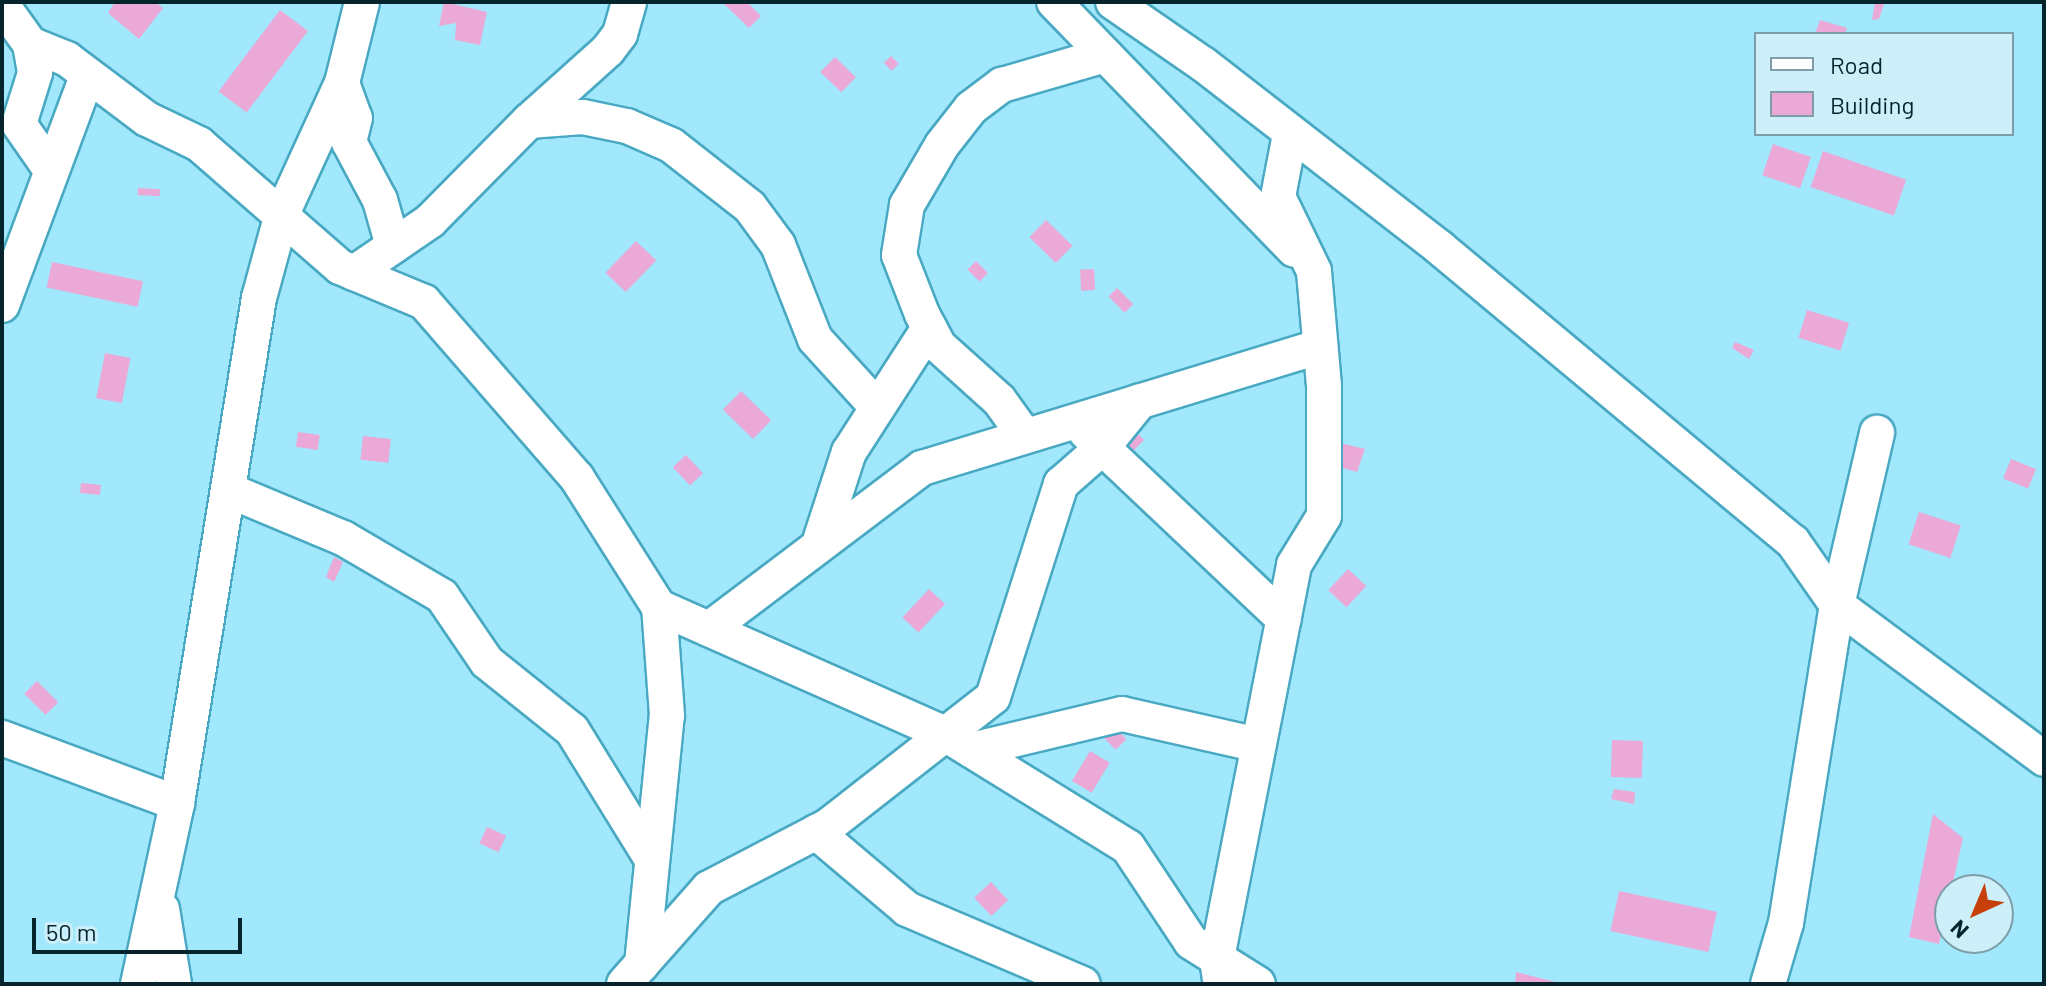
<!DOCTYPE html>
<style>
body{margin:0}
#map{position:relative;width:2046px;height:986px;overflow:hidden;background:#a1e8fd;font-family:Barlow,sans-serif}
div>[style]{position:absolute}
.building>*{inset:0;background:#eba9d7;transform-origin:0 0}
.roads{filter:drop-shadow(2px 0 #49a9c2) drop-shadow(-2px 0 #49a9c2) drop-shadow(0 2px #49a9c2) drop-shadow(0 -2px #49a9c2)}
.minor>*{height:34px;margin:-17px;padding:0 17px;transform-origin:17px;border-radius:17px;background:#fff}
span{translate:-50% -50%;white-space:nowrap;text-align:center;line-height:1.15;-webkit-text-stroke:8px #cdeffa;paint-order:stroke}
.frame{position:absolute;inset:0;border:4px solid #05242b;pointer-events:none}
.legend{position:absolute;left:1754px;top:32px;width:260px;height:104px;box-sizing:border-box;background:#cdeffa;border:2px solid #7d9ea7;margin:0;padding:10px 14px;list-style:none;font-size:24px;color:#05242b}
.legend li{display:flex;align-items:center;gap:16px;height:40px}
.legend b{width:40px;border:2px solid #7d9ea7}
.north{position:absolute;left:1934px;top:874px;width:80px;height:80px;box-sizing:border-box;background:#cdeffa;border:2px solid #7d9ea7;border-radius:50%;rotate:224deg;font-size:22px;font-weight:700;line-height:32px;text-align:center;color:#05242b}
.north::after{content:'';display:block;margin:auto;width:28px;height:36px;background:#c74009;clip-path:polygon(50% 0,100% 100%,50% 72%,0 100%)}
.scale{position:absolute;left:32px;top:918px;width:210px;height:36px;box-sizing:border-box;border:4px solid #05242b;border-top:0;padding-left:10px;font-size:24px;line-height:28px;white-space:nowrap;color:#05242b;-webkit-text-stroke:6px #cdeffa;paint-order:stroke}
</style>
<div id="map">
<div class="building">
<i style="clip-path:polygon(115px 2px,155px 2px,163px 8px,139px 39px,108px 13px)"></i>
<i style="clip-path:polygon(444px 2px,487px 12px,480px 45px,455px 40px,456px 23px,439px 26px)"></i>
<i style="clip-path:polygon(722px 2px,747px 2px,761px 16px,749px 28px)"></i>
<i style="clip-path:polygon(1875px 2px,1884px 4px,1879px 19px,1872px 20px)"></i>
<i style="left:280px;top:10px;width:35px;height:102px;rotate:37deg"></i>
<i style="clip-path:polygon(1820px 20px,1847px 28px,1845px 34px,1815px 34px)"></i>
<i style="left:891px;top:56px;width:11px;height:10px;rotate:45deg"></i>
<i style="left:835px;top:57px;width:29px;height:21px;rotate:44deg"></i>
<i style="left:1773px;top:144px;width:40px;height:33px;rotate:19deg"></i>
<i style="left:1823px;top:151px;width:88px;height:38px;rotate:19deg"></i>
<i style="left:138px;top:188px;width:22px;height:7px;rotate:3deg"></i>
<i style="left:1046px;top:220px;width:37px;height:24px;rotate:44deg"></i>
<i style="left:636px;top:241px;width:28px;height:44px;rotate:44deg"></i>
<i style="left:976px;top:261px;width:17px;height:12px;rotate:45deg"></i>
<i style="left:52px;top:262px;width:93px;height:26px;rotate:12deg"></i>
<i style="left:1094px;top:269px;width:21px;height:14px;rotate:87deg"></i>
<i style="left:1117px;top:288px;width:23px;height:12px;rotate:45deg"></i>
<i style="left:1807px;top:310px;width:44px;height:29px;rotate:17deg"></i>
<i style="clip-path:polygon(1735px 342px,1754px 350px,1749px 359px,1732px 348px)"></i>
<i style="left:105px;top:353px;width:26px;height:46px;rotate:11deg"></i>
<i style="left:741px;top:391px;width:42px;height:26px;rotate:44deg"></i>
<i style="left:298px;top:432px;width:22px;height:15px;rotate:8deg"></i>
<i style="left:1137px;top:433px;width:10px;height:22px;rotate:45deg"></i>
<i style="left:363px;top:436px;width:28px;height:24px;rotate:6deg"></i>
<i style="clip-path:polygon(1340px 443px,1365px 449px,1357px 472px,1332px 465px)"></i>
<i style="left:686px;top:455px;width:25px;height:18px;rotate:47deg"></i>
<i style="left:2011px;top:459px;width:27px;height:21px;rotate:22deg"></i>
<i style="left:81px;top:483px;width:20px;height:10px;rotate:6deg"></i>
<i style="left:1919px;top:512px;width:44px;height:34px;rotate:18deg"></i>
<i style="clip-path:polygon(334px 557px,343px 562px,334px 582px,326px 577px)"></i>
<i style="left:1348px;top:569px;width:25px;height:29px;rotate:43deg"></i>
<i style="left:929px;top:589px;width:22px;height:39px;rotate:43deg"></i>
<i style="left:37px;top:681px;width:30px;height:18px;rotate:45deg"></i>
<i style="left:1110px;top:723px;width:23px;height:15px;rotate:45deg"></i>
<i style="left:1643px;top:741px;width:37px;height:31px;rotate:92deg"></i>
<i style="left:1090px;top:751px;width:23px;height:35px;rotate:31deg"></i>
<i style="clip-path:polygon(1614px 789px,1635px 792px,1634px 804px,1611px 799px)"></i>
<i style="clip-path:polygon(1933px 814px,1963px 838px,1939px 944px,1909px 937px)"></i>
<i style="left:487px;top:827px;width:21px;height:18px;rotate:25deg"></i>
<i style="left:991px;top:882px;width:25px;height:23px;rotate:47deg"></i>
<i style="left:1619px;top:891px;width:100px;height:41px;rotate:12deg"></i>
<i style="clip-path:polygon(1516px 972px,1560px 983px,1560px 984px,1515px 984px)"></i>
</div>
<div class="roads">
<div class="minor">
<i style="left:1054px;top:2px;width:345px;rotate:45.9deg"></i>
<i style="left:1113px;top:2px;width:109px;rotate:34.6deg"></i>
<i style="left:1203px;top:64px;width:300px;rotate:37.8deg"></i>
<i style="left:1440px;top:248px;width:459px;rotate:39.8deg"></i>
<i style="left:1793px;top:542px;width:77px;rotate:55.1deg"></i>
<i style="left:1837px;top:605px;width:258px;rotate:36.6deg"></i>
<i style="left:2px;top:5px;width:48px;rotate:54.3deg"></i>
<i style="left:30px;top:44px;width:29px;rotate:80deg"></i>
<i style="left:35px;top:73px;width:53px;rotate:107.4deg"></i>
<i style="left:19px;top:124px;width:56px;rotate:55.2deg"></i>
<i style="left:30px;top:44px;width:40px;rotate:22deg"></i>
<i style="left:67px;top:59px;width:100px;rotate:36.9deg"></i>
<i style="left:147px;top:119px;width:58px;rotate:25.7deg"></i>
<i style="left:199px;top:144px;width:187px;rotate:41.1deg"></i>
<i style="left:340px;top:267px;width:91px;rotate:22.6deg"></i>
<i style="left:424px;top:302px;width:233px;rotate:49deg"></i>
<i style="left:577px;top:478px;width:153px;rotate:57.6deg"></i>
<i style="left:659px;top:607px;width:313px;rotate:23.9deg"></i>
<i style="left:945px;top:734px;width:215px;rotate:31.7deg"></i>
<i style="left:1128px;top:847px;width:114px;rotate:56.4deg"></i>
<i style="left:1191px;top:942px;width:79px;rotate:32.1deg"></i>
<i style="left:342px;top:83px;width:37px;rotate:70deg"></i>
<i style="left:355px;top:118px;width:25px;rotate:104deg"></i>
<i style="left:349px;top:142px;width:66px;rotate:61.9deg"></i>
<i style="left:380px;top:200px;width:48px;rotate:74.2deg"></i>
<i style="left:529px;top:121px;width:106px;rotate:-41.9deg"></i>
<i style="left:608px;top:50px;width:20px;rotate:-53deg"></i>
<i style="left:620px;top:34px;width:33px;rotate:-74deg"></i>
<i style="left:354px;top:273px;width:92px;rotate:-34.4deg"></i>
<i style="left:430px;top:221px;width:141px;rotate:-45.3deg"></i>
<i style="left:529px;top:121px;width:54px;rotate:-4.2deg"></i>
<i style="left:583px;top:117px;width:45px;rotate:11.6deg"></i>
<i style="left:627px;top:126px;width:48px;rotate:23.4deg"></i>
<i style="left:671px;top:145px;width:100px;rotate:38.1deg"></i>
<i style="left:750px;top:207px;width:47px;rotate:53.6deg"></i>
<i style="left:778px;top:245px;width:101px;rotate:68.5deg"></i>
<i style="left:815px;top:339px;width:92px;rotate:47.6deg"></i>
<i style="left:2px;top:305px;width:243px;rotate:-69.6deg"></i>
<i style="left:1086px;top:432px;width:272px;rotate:43.4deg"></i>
<i style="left:1025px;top:436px;width:44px;rotate:-125.8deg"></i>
<i style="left:999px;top:400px;width:81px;rotate:-138deg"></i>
<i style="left:939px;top:346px;width:36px;rotate:-118deg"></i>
<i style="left:922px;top:314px;width:63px;rotate:-111.3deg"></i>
<i style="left:899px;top:255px;width:51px;rotate:-80.9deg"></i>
<i style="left:907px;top:205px;width:69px;rotate:-59.7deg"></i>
<i style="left:942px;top:145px;width:47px;rotate:-51.9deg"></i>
<i style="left:971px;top:108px;width:39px;rotate:-37deg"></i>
<i style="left:1002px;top:85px;width:107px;rotate:-16.2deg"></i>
<i style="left:228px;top:490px;width:125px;rotate:22.7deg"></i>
<i style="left:343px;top:538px;width:115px;rotate:30.4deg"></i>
<i style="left:442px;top:596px;width:80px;rotate:55.7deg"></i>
<i style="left:487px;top:662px;width:109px;rotate:38.7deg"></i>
<i style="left:572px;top:730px;width:150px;rotate:58.3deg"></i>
<i style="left:820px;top:541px;width:94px;rotate:-72deg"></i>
<i style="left:849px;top:452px;width:148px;rotate:-57.2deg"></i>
<i style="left:709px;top:629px;width:267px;rotate:-37.1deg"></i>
<i style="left:922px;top:468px;width:416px;rotate:-17deg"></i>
<i style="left:2px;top:738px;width:187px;rotate:20.4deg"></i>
<i style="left:971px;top:750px;width:155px;rotate:-13.4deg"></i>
<i style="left:1122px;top:714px;width:140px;rotate:12.8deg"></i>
<i style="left:816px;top:832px;width:119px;rotate:40.2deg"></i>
<i style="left:907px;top:909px;width:191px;rotate:23.1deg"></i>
<i style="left:162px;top:909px;width:76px;rotate:80.9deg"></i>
<i style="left:642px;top:964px;width:250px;rotate:-84.3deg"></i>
<i style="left:667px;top:715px;width:108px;rotate:-94.2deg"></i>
<i style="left:1220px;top:980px;width:22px;rotate:-98deg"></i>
<i style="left:1217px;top:958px;width:400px;rotate:-78.9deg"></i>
<i style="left:1294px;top:565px;width:57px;rotate:-58.5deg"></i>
<i style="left:1324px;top:516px;width:130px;rotate:-90deg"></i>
<i style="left:1324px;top:386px;width:115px;rotate:-95deg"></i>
<i style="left:1314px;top:271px;width:82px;rotate:-115.9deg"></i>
<i style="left:1278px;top:197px;width:64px;rotate:-79.2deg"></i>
<i style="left:138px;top:984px;width:185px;rotate:-77.8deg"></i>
<i style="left:177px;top:803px;width:512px;rotate:-80.78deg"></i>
<i style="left:259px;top:298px;width:87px;rotate:-74.7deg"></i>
<i style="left:282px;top:214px;width:144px;rotate:-65.4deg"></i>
<i style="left:342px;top:83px;width:83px;rotate:-76.1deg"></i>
<i style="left:624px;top:984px;width:128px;rotate:-48.5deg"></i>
<i style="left:709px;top:888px;width:134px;rotate:-27.5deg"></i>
<i style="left:828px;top:826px;width:209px;rotate:-38deg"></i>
<i style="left:993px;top:697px;width:224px;rotate:-72.3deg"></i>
<i style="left:1061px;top:484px;width:55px;rotate:-41.3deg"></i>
<i style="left:1102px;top:448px;width:60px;rotate:-51deg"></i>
<i style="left:1768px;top:984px;width:64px;rotate:-73.6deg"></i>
<i style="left:1786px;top:923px;width:322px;rotate:-80.9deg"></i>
<i style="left:1837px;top:605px;width:177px;rotate:-76.9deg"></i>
</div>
</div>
<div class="frame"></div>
<ul class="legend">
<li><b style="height:10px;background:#fff"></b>Road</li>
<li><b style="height:22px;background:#eba9d7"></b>Building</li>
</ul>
<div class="north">N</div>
<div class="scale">50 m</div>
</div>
